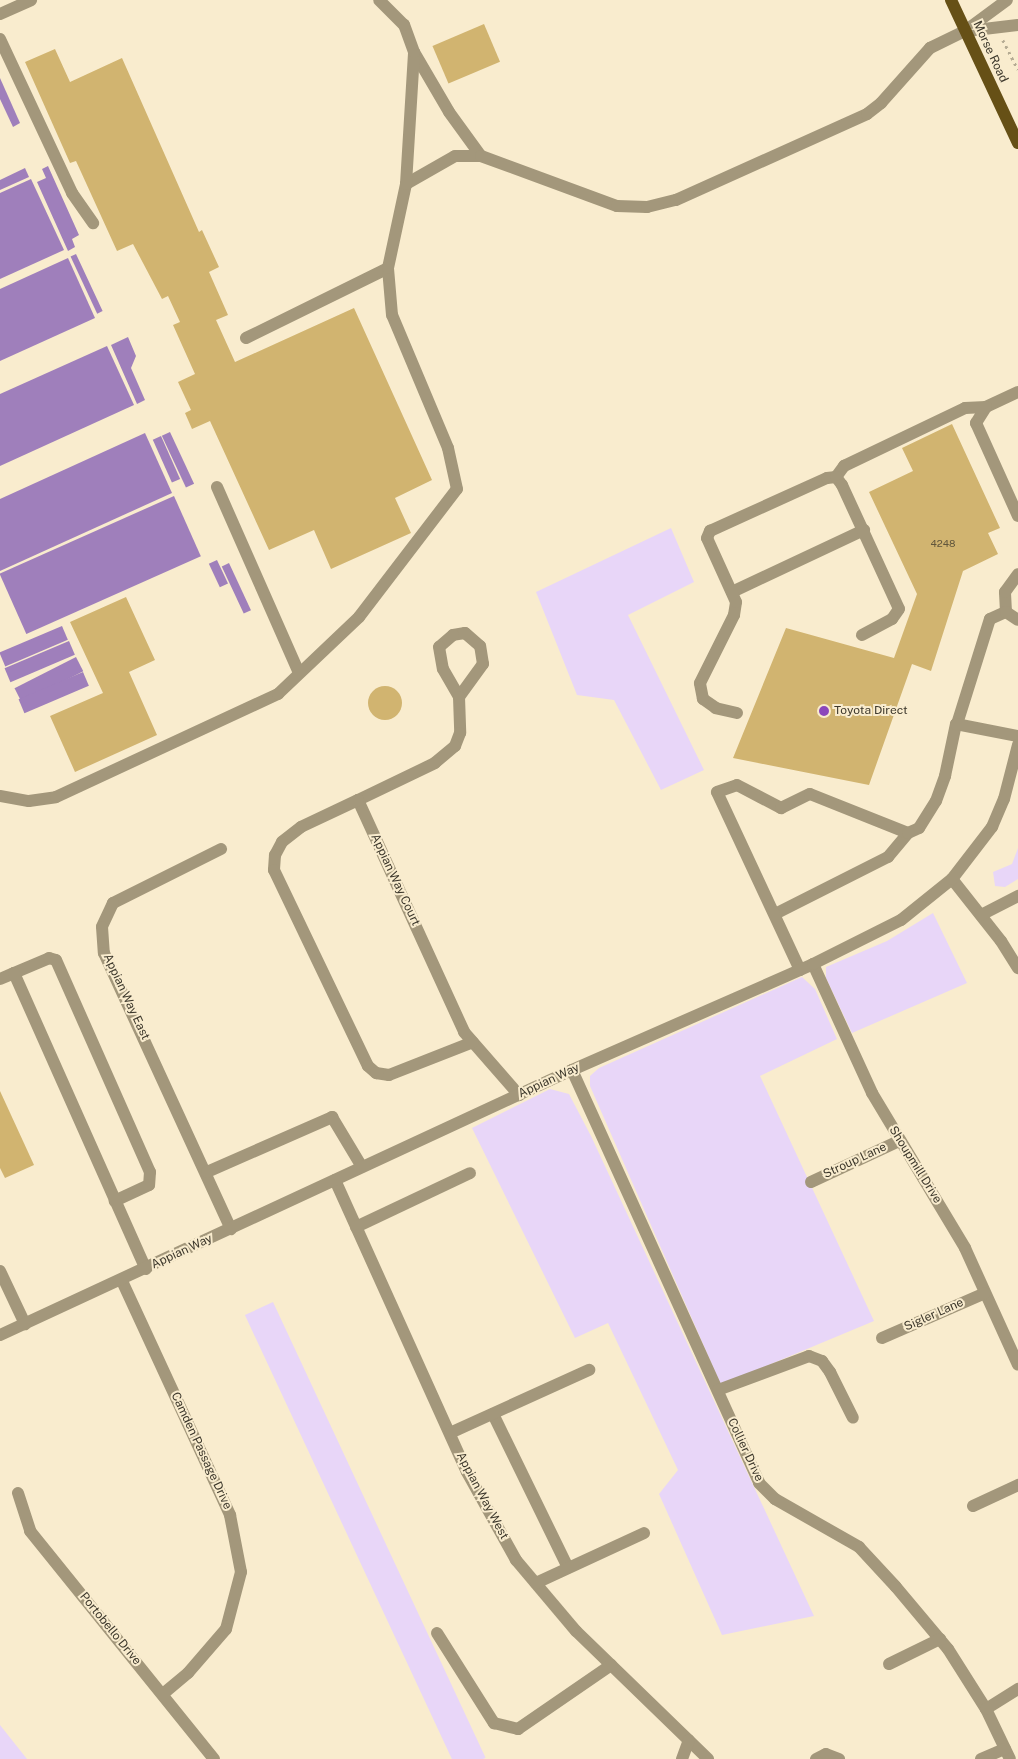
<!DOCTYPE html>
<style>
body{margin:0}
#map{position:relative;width:1018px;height:1759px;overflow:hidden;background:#f9ecce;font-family:"Public Sans",sans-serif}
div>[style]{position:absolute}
.green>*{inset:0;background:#e8d6f8;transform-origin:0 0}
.water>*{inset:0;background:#9f7fbb;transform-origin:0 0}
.building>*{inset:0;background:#d1b470;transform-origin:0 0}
.round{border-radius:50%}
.path>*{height:2.5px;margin-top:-1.25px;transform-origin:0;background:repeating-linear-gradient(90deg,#b5ab93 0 2.5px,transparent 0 6.5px)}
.minor>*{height:12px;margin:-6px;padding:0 6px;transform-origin:6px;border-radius:6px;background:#a3977b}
.major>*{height:12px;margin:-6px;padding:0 6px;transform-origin:6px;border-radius:6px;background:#665016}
.dots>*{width:14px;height:14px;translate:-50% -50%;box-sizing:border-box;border:2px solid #f9ecce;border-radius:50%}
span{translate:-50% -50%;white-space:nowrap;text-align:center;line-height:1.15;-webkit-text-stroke:4px #f9ecce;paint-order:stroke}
.number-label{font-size:10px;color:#61563c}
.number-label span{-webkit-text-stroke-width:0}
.street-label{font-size:12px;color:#3c372b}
.poi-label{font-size:12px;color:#3c372b}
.left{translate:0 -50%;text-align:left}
</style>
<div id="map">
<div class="green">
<i style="clip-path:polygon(671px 528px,694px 582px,628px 615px,704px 770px,661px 790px,614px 700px,577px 695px,536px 592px)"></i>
<i style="clip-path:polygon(1018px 848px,1018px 879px,1005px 887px,995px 886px,993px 872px,1012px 864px)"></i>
<i style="clip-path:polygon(933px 913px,967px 983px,852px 1033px,826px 978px,826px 967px,887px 941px)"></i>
<i style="clip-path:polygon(802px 977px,815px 989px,837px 1039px,760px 1076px,874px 1321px,721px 1385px,590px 1086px,590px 1076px,599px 1068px)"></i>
<i style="clip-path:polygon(550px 1089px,569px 1094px,591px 1136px,814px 1616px,722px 1635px,659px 1494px,678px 1470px,608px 1323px,575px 1338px,472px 1128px)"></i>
<i style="left:273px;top:1302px;width:503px;height:31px;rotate:65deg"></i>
<i style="clip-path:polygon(0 1725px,27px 1759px,0 1759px)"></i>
</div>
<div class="water">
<i style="clip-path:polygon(0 78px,20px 123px,13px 127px,0 99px)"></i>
<i style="clip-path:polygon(48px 166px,79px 235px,72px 239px,75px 247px,68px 251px,37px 182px,46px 178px,42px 169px)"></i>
<i style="clip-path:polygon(25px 168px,29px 177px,0 190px,0 180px)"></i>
<i style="clip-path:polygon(31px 179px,64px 250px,0 279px,0 193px)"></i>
<i style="left:76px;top:254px;width:63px;height:6px;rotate:65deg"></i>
<i style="clip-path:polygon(68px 258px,95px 318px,0 361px,0 289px)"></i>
<i style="clip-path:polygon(128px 337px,136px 356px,131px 368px,145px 400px,137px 404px,111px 345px)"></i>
<i style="clip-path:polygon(107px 346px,134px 405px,0 466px,0 394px)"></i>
<i style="left:170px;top:432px;width:57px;height:9px;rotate:65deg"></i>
<i style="clip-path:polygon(145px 433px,172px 493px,0 571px,0 499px)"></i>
<i style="left:161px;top:436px;width:47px;height:9px;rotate:66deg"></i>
<i style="left:174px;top:496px;width:66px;height:191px;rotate:66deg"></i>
<i style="left:217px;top:560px;width:26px;height:9px;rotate:65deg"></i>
<i style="left:229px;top:563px;width:52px;height:8px;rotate:65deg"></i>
<i style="left:62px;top:626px;width:15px;height:68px;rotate:67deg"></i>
<i style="left:69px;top:641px;width:15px;height:70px;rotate:67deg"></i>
<i style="left:76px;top:657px;width:16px;height:69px;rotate:63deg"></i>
<i style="left:83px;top:672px;width:15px;height:70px;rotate:67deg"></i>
</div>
<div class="building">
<i style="left:484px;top:24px;width:41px;height:56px;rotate:67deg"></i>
<i style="clip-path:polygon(55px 49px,70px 82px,122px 58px,199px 232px,202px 230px,219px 267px,209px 272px,228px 315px,216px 320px,235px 362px,354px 308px,432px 480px,395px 498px,411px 533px,331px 569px,314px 530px,269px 550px,210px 421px,192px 429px,185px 413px,191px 410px,178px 382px,195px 374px,173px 325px,180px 322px,168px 296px,162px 299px,133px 244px,117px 251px,76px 161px,70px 163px,25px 62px)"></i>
<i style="clip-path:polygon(952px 424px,1000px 528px,988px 533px,998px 554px,963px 571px,931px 671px,912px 664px,869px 785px,733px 758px,786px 628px,894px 658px,917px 594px,869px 492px,913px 471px,902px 448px)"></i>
<i style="clip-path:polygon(126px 597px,155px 660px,129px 672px,157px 735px,75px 772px,50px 716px,103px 693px,70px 622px)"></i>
<i class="round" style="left:368px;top:686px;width:34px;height:34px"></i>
<i style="clip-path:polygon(0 1091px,34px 1165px,5px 1178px,0 1168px)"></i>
</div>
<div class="path">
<i style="left:1003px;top:40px;width:33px;rotate:63deg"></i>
</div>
<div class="minor">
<i style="left:0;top:14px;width:34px;rotate:-24deg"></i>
<i style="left:967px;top:31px;width:51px;rotate:-6.7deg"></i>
<i style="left:0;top:39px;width:170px;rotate:64.9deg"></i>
<i style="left:72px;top:193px;width:37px;rotate:55deg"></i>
<i style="left:414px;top:52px;width:69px;rotate:59.7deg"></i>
<i style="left:449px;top:112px;width:54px;rotate:54deg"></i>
<i style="left:406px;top:184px;width:56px;rotate:-29.7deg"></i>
<i style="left:455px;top:156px;width:26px"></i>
<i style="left:481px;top:156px;width:145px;rotate:20.2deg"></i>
<i style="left:617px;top:206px;width:30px;rotate:2deg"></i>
<i style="left:647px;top:207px;width:30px;rotate:-14deg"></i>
<i style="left:676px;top:200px;width:209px;rotate:-24.2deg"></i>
<i style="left:867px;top:114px;width:18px;rotate:-38deg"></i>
<i style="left:881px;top:103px;width:74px;rotate:-48.3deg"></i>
<i style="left:930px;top:48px;width:39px;rotate:-26deg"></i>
<i style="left:965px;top:31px;width:52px;rotate:-36.4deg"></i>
<i style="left:246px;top:338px;width:158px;rotate:-26.2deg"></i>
<i style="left:1018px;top:392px;width:35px;rotate:155deg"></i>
<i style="left:986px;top:407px;width:19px;rotate:122deg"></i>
<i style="left:976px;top:423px;width:102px;rotate:65.7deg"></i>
<i style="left:836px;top:477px;width:14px;rotate:-54deg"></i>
<i style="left:844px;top:466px;width:134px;rotate:-25.6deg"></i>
<i style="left:965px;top:408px;width:21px;rotate:-3deg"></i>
<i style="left:217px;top:487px;width:203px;rotate:66.2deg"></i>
<i style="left:732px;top:592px;width:146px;rotate:-25.2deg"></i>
<i style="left:1006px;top:612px;width:20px;rotate:-93deg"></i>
<i style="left:1005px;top:592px;width:22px;rotate:-54deg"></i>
<i style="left:459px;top:697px;width:41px;rotate:-54deg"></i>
<i style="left:483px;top:664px;width:18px;rotate:-99deg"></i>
<i style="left:480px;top:646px;width:20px;rotate:-139deg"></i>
<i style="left:465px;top:633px;width:12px;rotate:171deg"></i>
<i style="left:453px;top:635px;width:18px;rotate:139deg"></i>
<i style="left:439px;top:647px;width:22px;rotate:80deg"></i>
<i style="left:443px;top:669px;width:32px;rotate:60deg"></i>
<i style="left:459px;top:697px;width:36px;rotate:88deg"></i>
<i style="left:460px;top:733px;width:14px;rotate:111deg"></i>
<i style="left:455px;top:746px;width:26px;rotate:140deg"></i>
<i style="left:435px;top:763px;width:85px;rotate:154.3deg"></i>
<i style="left:358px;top:800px;width:255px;rotate:65.4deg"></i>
<i style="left:464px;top:1032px;width:84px;rotate:48.9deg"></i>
<i style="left:737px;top:713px;width:22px;rotate:-167deg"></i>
<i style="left:716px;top:708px;width:16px;rotate:-145deg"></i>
<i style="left:703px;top:699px;width:16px;rotate:-101deg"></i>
<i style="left:700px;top:683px;width:76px;rotate:-63.4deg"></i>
<i style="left:734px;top:615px;width:13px;rotate:-81deg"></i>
<i style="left:736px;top:602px;width:70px;rotate:-114.4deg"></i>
<i style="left:707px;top:538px;width:8px;rotate:-67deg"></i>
<i style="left:710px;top:531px;width:128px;rotate:-24.4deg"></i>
<i style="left:827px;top:478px;width:9px;rotate:-6deg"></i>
<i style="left:836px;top:477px;width:10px;rotate:53deg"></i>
<i style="left:842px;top:485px;width:136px;rotate:65.3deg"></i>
<i style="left:899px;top:609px;width:12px;rotate:125deg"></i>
<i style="left:892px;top:619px;width:34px;rotate:152deg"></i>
<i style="left:957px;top:724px;width:110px;rotate:-72.6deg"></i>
<i style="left:990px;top:619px;width:17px;rotate:-24deg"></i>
<i style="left:1006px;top:612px;width:14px;rotate:34deg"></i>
<i style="left:0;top:796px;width:29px;rotate:10deg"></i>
<i style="left:29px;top:801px;width:27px;rotate:-8deg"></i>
<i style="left:56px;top:797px;width:245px;rotate:-24.9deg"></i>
<i style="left:278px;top:694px;width:112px;rotate:-43.5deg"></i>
<i style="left:359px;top:617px;width:161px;rotate:-52.6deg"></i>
<i style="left:457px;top:489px;width:42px;rotate:-102.4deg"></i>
<i style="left:448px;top:448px;width:144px;rotate:-112.8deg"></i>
<i style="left:392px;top:315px;width:47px;rotate:-94.9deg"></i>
<i style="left:388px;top:268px;width:86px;rotate:-77.9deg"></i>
<i style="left:406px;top:184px;width:132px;rotate:-86.5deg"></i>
<i style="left:414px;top:52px;width:29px;rotate:-110deg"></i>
<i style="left:404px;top:25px;width:35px;rotate:-135deg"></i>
<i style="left:358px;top:800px;width:63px;rotate:154.7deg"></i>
<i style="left:301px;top:827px;width:24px;rotate:142deg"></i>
<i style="left:282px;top:842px;width:15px;rotate:118deg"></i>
<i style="left:275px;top:855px;width:15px;rotate:94deg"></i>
<i style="left:274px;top:870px;width:217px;rotate:64.4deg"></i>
<i style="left:368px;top:1066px;width:11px;rotate:41deg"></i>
<i style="left:376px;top:1073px;width:13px;rotate:9deg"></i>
<i style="left:389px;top:1075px;width:90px;rotate:-21.4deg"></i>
<i style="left:221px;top:849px;width:121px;rotate:153.4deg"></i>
<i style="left:113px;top:903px;width:26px;rotate:115deg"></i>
<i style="left:102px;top:927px;width:26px;rotate:86deg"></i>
<i style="left:104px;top:953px;width:304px;rotate:65.3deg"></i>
<i style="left:952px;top:879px;width:79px;rotate:51.7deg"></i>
<i style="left:1001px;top:941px;width:32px;rotate:58deg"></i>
<i style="left:775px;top:914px;width:127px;rotate:-26.8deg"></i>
<i style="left:888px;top:857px;width:31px;rotate:-50deg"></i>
<i style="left:981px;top:915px;width:42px;rotate:-27.2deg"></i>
<i style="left:813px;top:964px;width:142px;rotate:65.4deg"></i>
<i style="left:872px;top:1093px;width:181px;rotate:59deg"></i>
<i style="left:965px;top:1248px;width:128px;rotate:65.6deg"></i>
<i style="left:800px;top:970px;width:196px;rotate:-115deg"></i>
<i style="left:717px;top:792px;width:21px;rotate:-19deg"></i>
<i style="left:737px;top:785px;width:50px;rotate:27.6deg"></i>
<i style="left:781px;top:808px;width:32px;rotate:-26deg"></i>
<i style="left:810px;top:794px;width:105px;rotate:21.7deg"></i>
<i style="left:908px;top:833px;width:12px;rotate:-24deg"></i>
<i style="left:919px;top:828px;width:32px;rotate:-58deg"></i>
<i style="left:936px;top:801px;width:27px;rotate:-70deg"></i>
<i style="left:945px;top:776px;width:53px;rotate:-78.1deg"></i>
<i style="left:956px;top:724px;width:63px;rotate:11deg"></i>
<i style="left:14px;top:973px;width:38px;rotate:-23deg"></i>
<i style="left:49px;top:958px;width:7px;rotate:16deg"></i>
<i style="left:56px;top:960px;width:232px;rotate:66.1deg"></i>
<i style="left:150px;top:1172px;width:13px;rotate:94deg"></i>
<i style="left:149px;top:1185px;width:38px;rotate:155deg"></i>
<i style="left:0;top:979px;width:15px;rotate:-23deg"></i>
<i style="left:14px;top:973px;width:324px;rotate:66deg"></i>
<i style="left:572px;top:1070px;width:453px;rotate:65.6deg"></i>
<i style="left:759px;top:1483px;width:23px;rotate:45deg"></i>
<i style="left:775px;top:1499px;width:97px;rotate:29.7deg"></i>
<i style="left:859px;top:1547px;width:54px;rotate:47.2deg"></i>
<i style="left:896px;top:1587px;width:81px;rotate:50deg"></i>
<i style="left:948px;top:1649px;width:71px;rotate:57.7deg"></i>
<i style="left:986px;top:1709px;width:55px;rotate:64.4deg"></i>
<i style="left:207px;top:1172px;width:137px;rotate:-23.7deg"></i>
<i style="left:332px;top:1117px;width:58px;rotate:59deg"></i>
<i style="left:335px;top:1180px;width:320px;rotate:65.7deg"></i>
<i style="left:467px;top:1472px;width:101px;rotate:60.9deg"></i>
<i style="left:516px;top:1560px;width:93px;rotate:49.8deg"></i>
<i style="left:576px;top:1631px;width:184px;rotate:44.1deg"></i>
<i style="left:811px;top:1182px;width:97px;rotate:-25deg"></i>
<i style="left:356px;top:1227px;width:126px;rotate:-25.3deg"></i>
<i style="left:0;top:1271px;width:59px;rotate:64.7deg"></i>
<i style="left:122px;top:1281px;width:258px;rotate:65.2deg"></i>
<i style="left:230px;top:1515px;width:58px;rotate:79.1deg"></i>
<i style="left:241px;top:1572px;width:59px;rotate:104.7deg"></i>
<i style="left:226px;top:1629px;width:58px;rotate:130.8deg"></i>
<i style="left:188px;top:1673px;width:33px;rotate:140deg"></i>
<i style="left:0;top:1335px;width:630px;rotate:-24.86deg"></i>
<i style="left:572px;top:1070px;width:263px;rotate:-23.7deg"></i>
<i style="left:813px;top:964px;width:98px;rotate:-26.6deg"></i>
<i style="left:901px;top:920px;width:65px;rotate:-38.8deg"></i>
<i style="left:952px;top:879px;width:66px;rotate:-52.4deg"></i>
<i style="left:992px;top:827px;width:30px;rotate:-67deg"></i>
<i style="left:1004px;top:799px;width:56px;rotate:-75.5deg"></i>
<i style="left:882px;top:1338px;width:112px;rotate:-23.6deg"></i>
<i style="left:718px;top:1390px;width:97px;rotate:-20.5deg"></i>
<i style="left:809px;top:1356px;width:14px;rotate:21deg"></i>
<i style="left:822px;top:1361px;width:14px;rotate:54deg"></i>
<i style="left:830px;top:1372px;width:51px;rotate:63.4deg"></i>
<i style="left:493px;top:1414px;width:171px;rotate:64deg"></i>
<i style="left:450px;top:1433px;width:153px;rotate:-24.4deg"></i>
<i style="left:18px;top:1493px;width:40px;rotate:72deg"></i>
<i style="left:30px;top:1531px;width:293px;rotate:51.1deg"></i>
<i style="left:973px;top:1506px;width:50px;rotate:-25deg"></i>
<i style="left:536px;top:1583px;width:119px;rotate:-24.8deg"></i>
<i style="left:437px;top:1633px;width:107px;rotate:57.7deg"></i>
<i style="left:494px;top:1723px;width:25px;rotate:14deg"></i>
<i style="left:518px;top:1729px;width:113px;rotate:-34.5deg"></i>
<i style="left:889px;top:1664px;width:57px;rotate:-26.1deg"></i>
<i style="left:986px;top:1709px;width:38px;rotate:-32deg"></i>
<i style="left:682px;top:1759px;width:20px;rotate:-70deg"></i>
<i style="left:816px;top:1759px;width:11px;rotate:-27deg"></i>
<i style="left:826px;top:1754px;width:14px;rotate:21deg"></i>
<i style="left:981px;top:1759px;width:26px;rotate:-23deg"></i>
</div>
<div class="major">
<i style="left:951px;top:0;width:158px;rotate:64.9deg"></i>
</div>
<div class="dots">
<i style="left:824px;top:711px;background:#8b47bb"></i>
</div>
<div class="number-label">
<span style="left:943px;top:544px">4248</span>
</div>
<div class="street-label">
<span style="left:990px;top:52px;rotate:65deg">Morse Road</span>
<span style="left:395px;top:880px;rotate:65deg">Appian Way Court</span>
<span style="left:126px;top:997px;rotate:65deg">Appian Way East</span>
<span style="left:549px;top:1081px;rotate:-25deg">Appian Way</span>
<span style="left:855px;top:1161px;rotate:-25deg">Stroup Lane</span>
<span style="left:915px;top:1165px;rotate:58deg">Shoupmill Drive</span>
<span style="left:182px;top:1252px;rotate:-25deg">Appian Way</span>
<span style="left:934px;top:1315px;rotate:-24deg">Sigler Lane</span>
<span style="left:745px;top:1450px;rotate:65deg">Collier Drive</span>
<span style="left:201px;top:1451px;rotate:65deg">Camden Passage Drive</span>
<span style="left:482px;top:1496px;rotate:62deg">Appian Way West</span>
<span style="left:110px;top:1629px;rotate:51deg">Portobello Drive</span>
</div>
<div class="poi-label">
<span class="left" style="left:834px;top:711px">Toyota Direct</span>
</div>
</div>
